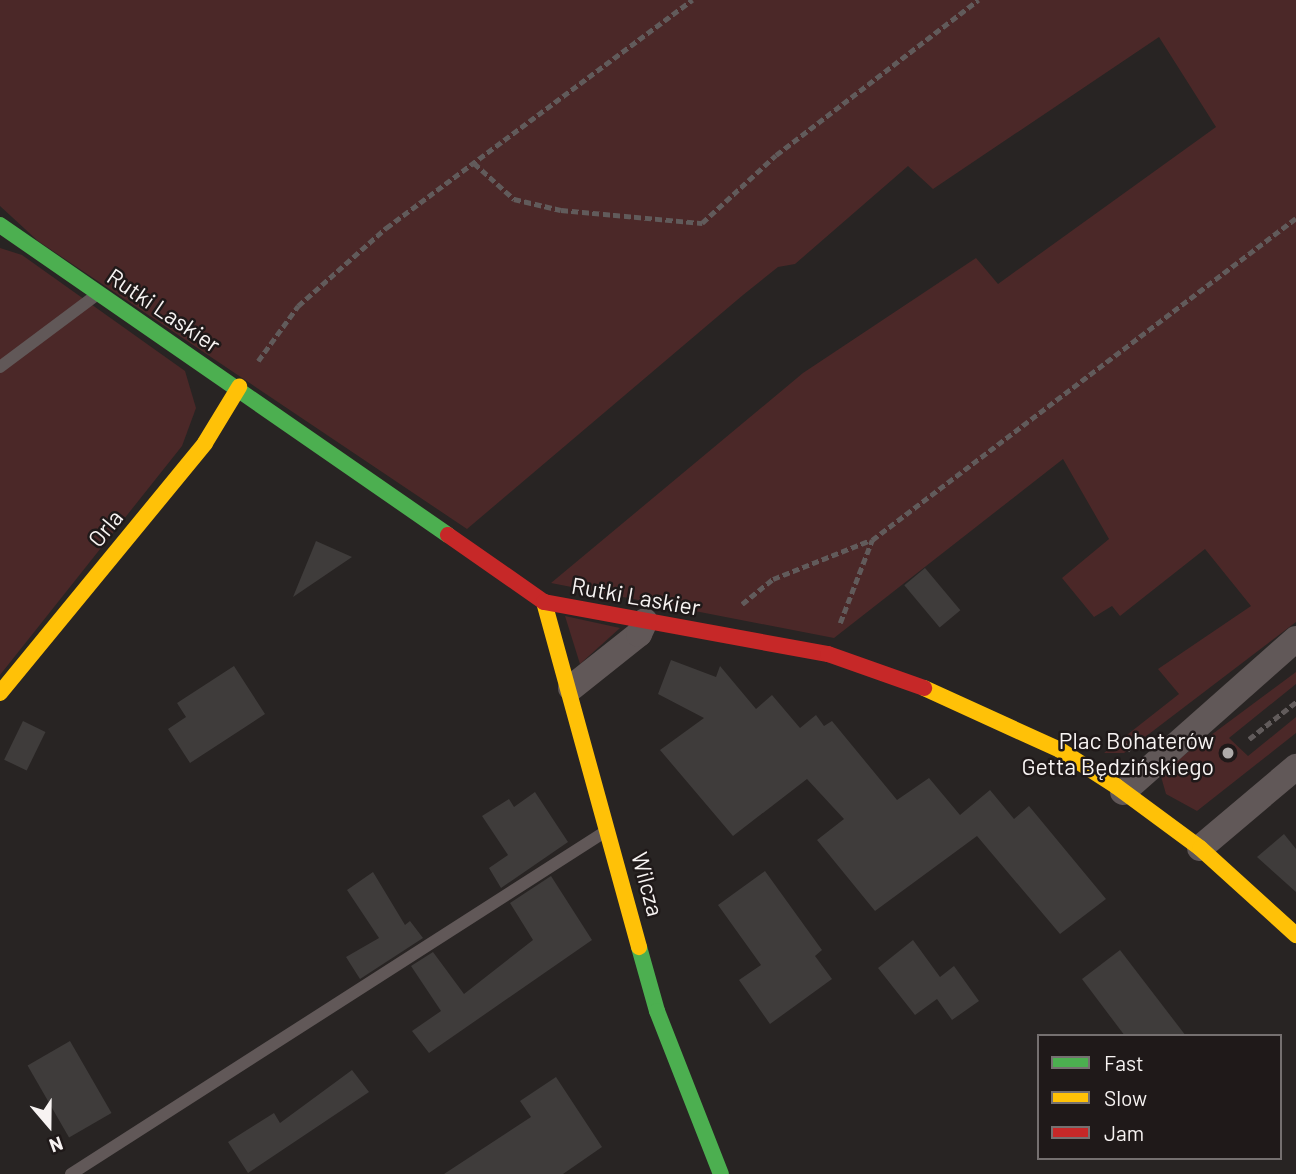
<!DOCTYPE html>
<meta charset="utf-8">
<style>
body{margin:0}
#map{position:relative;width:1296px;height:1174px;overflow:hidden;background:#282423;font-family:Barlow,sans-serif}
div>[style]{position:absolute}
.green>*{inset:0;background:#4b2828}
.building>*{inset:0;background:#3f3c3b;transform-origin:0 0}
.path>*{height:4.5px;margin-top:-2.25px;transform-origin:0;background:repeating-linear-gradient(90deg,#615b5b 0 7px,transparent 0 10.5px)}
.lane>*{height:12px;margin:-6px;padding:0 6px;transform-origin:6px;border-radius:6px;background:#615858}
.street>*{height:26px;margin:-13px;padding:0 13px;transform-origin:13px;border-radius:13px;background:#615858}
.fast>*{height:16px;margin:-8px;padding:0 8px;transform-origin:8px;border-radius:8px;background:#4caf50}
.slow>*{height:16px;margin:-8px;padding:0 8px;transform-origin:8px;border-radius:8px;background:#ffc107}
.jam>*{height:16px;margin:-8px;padding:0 8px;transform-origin:8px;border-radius:8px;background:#c62828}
.dots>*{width:19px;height:19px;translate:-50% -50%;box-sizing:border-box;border:4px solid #1f1919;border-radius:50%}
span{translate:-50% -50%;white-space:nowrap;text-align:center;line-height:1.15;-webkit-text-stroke:5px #1f1919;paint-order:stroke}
.street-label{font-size:23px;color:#f7f3f2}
.poi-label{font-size:23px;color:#f7f3f2}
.right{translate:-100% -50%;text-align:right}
.legend{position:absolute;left:1037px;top:1034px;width:245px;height:126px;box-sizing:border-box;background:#1f1919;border:2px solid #757070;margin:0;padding:9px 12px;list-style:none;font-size:21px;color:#f7f3f2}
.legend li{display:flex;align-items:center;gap:14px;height:35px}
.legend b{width:35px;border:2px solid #757070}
.north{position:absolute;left:14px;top:1090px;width:70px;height:70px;-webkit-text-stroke:5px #1f1919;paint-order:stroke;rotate:160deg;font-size:19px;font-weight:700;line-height:28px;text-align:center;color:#f7f3f2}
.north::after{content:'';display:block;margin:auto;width:24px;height:32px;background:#f7f3f2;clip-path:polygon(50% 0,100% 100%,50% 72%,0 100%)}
</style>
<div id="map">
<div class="green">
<i style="clip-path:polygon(0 0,1296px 0,1296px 622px,1124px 753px,1104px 753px,1179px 694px,1158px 669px,1251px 606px,1205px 549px,1120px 616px,1112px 606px,1094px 617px,1062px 578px,1109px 539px,1063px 459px,834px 638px,551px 583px,803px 373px,976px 258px,998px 284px,1216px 127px,1159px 37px,933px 189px,908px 166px,795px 264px,778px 267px,743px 295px,467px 529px,38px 241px,0 206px)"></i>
<i style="clip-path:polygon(0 248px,22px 255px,185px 371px,196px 408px,182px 446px,0 675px)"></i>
<i style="clip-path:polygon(565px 616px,620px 628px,580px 664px)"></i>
<i style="clip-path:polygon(1296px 672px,1296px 684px,1229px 738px,1248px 756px,1296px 717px,1296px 733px,1197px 811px,1166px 794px,1160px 773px)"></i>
</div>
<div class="building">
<i style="clip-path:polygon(316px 541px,352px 557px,293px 597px)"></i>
<i style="left:925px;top:568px;width:55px;height:27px;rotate:50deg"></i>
<i style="clip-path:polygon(671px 660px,716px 677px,720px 666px,756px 709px,772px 695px,800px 728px,816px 715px,824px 726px,832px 721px,897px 800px,929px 778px,960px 815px,990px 790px,1014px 819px,1029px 806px,1106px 899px,1060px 934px,977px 836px,875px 911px,817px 840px,844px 819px,807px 779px,733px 836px,660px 750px,704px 718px,658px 694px)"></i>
<i style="clip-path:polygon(234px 666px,265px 714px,190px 763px,168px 729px,186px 717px,177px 703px)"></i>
<i style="left:23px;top:721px;width:25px;height:43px;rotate:26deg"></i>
<i style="clip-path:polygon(535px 792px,568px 842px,501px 888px,489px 868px,508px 855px,482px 816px,509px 799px,514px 807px)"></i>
<i style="clip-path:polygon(1284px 834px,1296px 849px,1296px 892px,1257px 857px)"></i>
<i style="clip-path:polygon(765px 871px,822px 950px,815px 956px,832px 979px,770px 1024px,739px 980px,761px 965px,718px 905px)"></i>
<i style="clip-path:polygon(373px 872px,405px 925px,410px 921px,423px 938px,360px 979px,346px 957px,379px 938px,347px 890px)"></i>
<i style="clip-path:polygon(551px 876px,592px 940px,429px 1053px,412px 1031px,441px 1011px,411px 966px,433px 952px,464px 994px,533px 940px,510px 903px)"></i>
<i style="clip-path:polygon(913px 940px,940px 977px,954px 966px,979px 1001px,952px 1020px,937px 999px,915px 1015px,878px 968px)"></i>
<i style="clip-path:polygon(1120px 950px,1186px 1036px,1125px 1036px,1082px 979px)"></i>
<i style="left:70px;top:1041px;width:83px;height:49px;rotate:60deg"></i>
<i style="clip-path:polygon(352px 1070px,369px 1092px,248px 1173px,228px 1142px,274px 1113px,280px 1123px)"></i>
<i style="clip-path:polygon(556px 1077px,602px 1147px,563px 1174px,444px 1174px,531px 1117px,520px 1101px)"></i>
</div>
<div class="path">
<i style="left:474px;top:163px;width:54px;rotate:42deg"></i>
<i style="left:514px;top:199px;width:48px;rotate:13.2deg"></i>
<i style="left:561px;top:210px;width:142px;rotate:5.3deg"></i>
<i style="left:702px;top:223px;width:100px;rotate:-42.6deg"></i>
<i style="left:776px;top:155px;width:255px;rotate:-37.5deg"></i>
<i style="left:258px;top:361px;width:68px;rotate:-54deg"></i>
<i style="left:298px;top:306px;width:118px;rotate:-41.6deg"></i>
<i style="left:386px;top:228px;width:382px;rotate:-36.7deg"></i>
<i style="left:742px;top:604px;width:40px;rotate:-39deg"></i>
<i style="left:773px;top:579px;width:105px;rotate:-21.7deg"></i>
<i style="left:840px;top:623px;width:89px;rotate:-68.9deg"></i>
<i style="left:872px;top:540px;width:532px;rotate:-37.21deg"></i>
<i style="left:1249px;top:739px;width:60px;rotate:-38.2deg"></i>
<i style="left:1122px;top:742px;width:12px;rotate:42deg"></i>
</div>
<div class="lane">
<i style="left:0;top:367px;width:119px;rotate:-36.8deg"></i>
<i style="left:71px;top:1174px;width:632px;rotate:-32.66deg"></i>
</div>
<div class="street">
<i style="left:571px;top:688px;width:87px;rotate:-38.5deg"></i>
<i style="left:639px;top:634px;width:14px;rotate:-65deg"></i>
<i style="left:1123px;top:792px;width:231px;rotate:-41.5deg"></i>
<i style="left:1200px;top:848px;width:126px;rotate:-40.2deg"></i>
</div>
<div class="fast">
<i style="left:0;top:225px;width:545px;rotate:34.68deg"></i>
<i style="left:639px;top:947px;width:66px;rotate:74.3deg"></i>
<i style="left:657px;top:1011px;width:175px;rotate:68.6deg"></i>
</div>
<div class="slow">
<i style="left:544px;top:602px;width:358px;rotate:74.6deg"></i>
<i style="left:924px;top:688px;width:149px;rotate:24.5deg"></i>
<i style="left:1060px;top:750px;width:67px;rotate:32.7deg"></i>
<i style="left:1116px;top:786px;width:104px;rotate:36.4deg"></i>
<i style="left:1200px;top:848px;width:130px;rotate:42.2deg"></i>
<i style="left:0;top:693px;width:323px;rotate:-50.6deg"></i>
<i style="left:205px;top:443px;width:66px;rotate:-58.7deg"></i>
</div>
<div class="jam">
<i style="left:448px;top:535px;width:117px;rotate:34.9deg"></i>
<i style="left:544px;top:602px;width:289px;rotate:10.4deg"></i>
<i style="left:828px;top:654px;width:102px;rotate:19.5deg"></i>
</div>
<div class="dots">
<i style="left:1228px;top:753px;background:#afabaa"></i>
</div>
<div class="street-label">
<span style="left:164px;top:310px;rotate:34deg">Rutki Laskier</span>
<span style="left:105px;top:528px;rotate:-51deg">Orla</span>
<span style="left:636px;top:596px;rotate:10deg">Rutki Laskier</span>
<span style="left:648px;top:884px;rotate:75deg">Wilcza</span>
</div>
<div class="poi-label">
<span class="right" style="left:1214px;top:753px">Plac Bohaterów<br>Getta Będzińskiego</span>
</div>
<ul class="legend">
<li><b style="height:9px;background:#4caf50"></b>Fast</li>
<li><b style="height:9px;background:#ffc107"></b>Slow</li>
<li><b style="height:9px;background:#c62828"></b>Jam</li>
</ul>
<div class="north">N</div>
</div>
